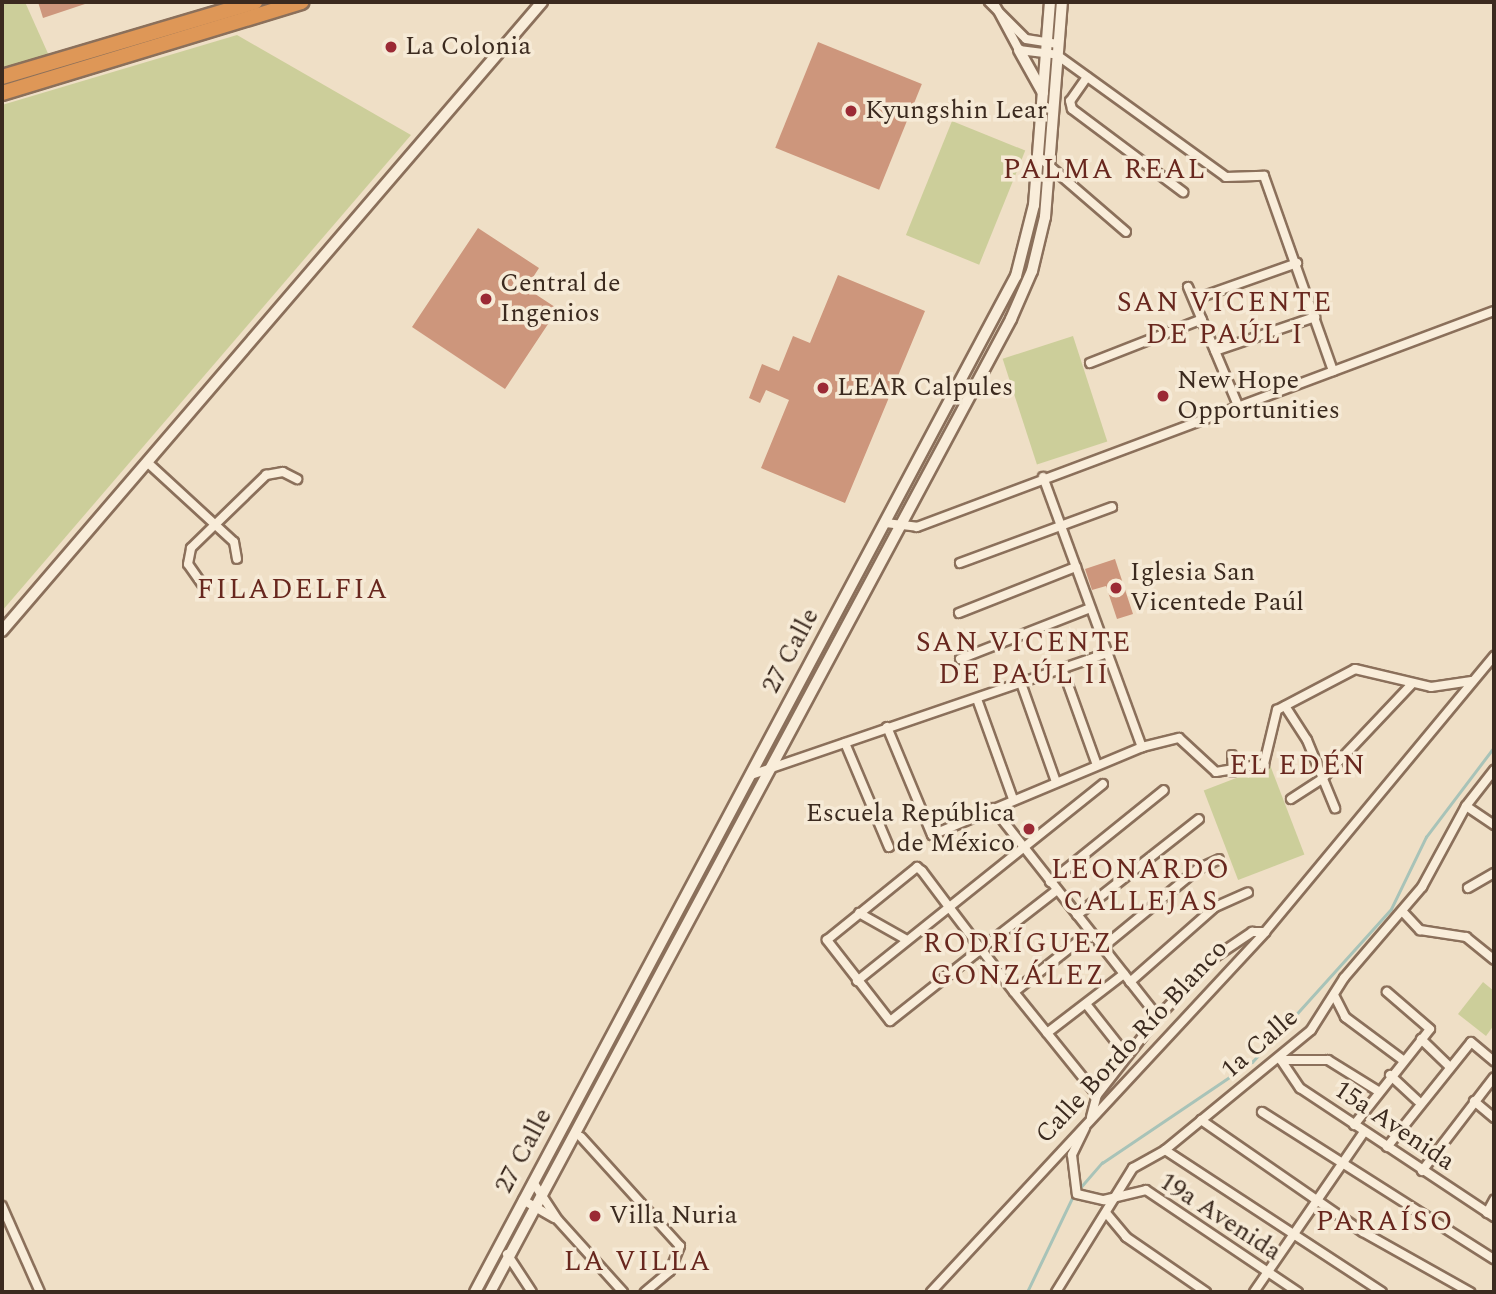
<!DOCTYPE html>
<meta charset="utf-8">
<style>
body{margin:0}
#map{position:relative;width:1496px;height:1294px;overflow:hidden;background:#efdfc6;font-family:Spectral,serif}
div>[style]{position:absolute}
.green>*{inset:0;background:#ccce9a;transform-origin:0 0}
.stream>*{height:2.5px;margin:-1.25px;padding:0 1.25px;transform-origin:1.25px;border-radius:1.25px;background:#a8c3b8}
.building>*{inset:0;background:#cd967c;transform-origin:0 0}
.roads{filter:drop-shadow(2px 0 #8b705b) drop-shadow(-2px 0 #8b705b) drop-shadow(0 2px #8b705b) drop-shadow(0 -2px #8b705b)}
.street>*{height:8px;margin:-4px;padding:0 4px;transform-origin:4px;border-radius:4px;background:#f9edda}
.secondary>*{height:10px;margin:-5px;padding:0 5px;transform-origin:5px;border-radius:5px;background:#f9edda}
.highway>*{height:14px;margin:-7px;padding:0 7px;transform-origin:7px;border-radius:7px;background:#de9757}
.dots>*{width:19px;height:19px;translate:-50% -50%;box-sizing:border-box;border:4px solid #f6ead6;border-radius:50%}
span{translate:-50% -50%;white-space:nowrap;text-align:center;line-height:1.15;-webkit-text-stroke:7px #f6ead6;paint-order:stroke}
.poi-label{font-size:26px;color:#3b2a1f}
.left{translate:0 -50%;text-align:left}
.right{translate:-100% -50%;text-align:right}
.street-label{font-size:26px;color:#3b2a1f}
.neighbourhood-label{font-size:28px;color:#68271e;letter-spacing:2px}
.frame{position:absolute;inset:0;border:4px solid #3b2a1f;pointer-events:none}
</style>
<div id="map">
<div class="green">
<i style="clip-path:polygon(2px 2px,25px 2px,50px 58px,2px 70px)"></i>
<i style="clip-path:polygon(237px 35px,411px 135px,2px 611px,2px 105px)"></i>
<i style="left:952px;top:121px;width:79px;height:123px;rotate:22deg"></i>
<i style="left:1073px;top:336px;width:111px;height:74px;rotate:72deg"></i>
<i style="left:1270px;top:765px;width:96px;height:71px;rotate:69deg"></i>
<i style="clip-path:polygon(1483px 982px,1494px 991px,1494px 1025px,1486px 1036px,1458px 1014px)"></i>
</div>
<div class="stream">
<i style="left:1079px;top:1189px;width:35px;rotate:-49deg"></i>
<i style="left:1102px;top:1163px;width:181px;rotate:-34deg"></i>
<i style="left:1252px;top:1062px;width:45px;rotate:-46.8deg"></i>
<i style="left:1283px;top:1029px;width:161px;rotate:-48deg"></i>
<i style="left:1391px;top:909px;width:80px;rotate:-64.1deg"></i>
<i style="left:1426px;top:837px;width:113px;rotate:-52.9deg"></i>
<i style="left:1027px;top:1292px;width:109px;rotate:-64.4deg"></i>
</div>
<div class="building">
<i style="clip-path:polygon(38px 2px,87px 2px,88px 3px,43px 18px)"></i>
<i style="left:818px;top:42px;width:112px;height:114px;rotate:22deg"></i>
<i style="clip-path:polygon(478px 228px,539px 268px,526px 288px,558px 309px,505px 389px,412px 327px)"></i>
<i style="clip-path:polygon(838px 275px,925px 311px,845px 503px,761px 468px,789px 400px,766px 390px,760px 403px,749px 398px,762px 364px,779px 371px,793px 336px,810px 343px)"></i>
<i style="clip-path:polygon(1115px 559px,1133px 614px,1117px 619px,1106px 586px,1092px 590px,1085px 569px)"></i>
</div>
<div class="roads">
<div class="street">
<i style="left:989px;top:2px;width:52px;rotate:45deg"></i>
<i style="left:1026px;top:39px;width:32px;rotate:9deg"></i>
<i style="left:996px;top:7px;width:49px;rotate:61.9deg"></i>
<i style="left:1019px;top:50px;width:38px;rotate:7deg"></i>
<i style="left:1057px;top:55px;width:208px;rotate:35.8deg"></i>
<i style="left:1226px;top:177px;width:38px;rotate:-2deg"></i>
<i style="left:1264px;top:176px;width:207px;rotate:70.5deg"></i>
<i style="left:1087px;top:77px;width:29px;rotate:125deg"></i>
<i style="left:1070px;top:101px;width:8px;rotate:76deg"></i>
<i style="left:1072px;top:109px;width:139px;rotate:36.8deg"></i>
<i style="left:1038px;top:156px;width:116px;rotate:40.8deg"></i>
<i style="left:1188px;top:287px;width:126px;rotate:67.1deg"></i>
<i style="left:1201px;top:297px;width:102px;rotate:-19.5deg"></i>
<i style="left:1215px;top:351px;width:106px;rotate:-18.8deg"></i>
<i style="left:1090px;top:363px;width:120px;rotate:-21.4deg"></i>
<i style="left:147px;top:462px;width:118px;rotate:42.6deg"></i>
<i style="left:234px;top:542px;width:17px;rotate:80deg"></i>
<i style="left:1043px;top:477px;width:288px;rotate:69.9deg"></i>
<i style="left:886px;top:523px;width:31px;rotate:7deg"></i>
<i style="left:917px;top:527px;width:616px;rotate:-20.52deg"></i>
<i style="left:960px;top:563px;width:162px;rotate:-20.2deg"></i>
<i style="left:202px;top:584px;width:24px;rotate:-125deg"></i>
<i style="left:188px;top:564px;width:16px;rotate:-79deg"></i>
<i style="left:191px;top:548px;width:105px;rotate:-44.2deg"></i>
<i style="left:266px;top:475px;width:17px;rotate:-10deg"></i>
<i style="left:283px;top:472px;width:16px;rotate:27deg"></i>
<i style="left:959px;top:613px;width:126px;rotate:-21.5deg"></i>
<i style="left:960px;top:659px;width:140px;rotate:-21.4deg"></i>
<i style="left:1062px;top:668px;width:103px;rotate:70.2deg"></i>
<i style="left:1021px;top:683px;width:105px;rotate:70.5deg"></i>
<i style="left:977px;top:699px;width:106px;rotate:70.2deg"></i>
<i style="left:1285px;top:706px;width:40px;rotate:57.1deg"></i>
<i style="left:1307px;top:740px;width:74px;rotate:67.6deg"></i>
<i style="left:887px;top:727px;width:117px;rotate:67.4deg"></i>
<i style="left:932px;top:835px;width:228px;rotate:-22.7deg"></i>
<i style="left:1142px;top:747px;width:38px;rotate:-14deg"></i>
<i style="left:1179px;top:738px;width:50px;rotate:42.6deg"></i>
<i style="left:1216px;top:772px;width:49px;rotate:-9.5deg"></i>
<i style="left:1264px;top:764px;width:56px;rotate:-76.5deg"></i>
<i style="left:1277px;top:710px;width:88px;rotate:-27.7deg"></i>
<i style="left:1355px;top:669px;width:78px;rotate:13.3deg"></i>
<i style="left:1431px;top:687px;width:41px;rotate:-8.3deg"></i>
<i style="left:845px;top:743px;width:113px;rotate:67.1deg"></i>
<i style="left:1232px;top:755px;width:17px;rotate:87deg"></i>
<i style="left:751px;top:775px;width:376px;rotate:-18.9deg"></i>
<i style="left:1291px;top:799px;width:38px;rotate:-33deg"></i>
<i style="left:1323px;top:778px;width:128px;rotate:-46.6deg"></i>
<i style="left:1466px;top:806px;width:34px;rotate:34deg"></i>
<i style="left:993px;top:808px;width:266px;rotate:51.7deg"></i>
<i style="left:1050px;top:882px;width:146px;rotate:-38.9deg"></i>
<i style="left:1468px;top:888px;width:30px;rotate:-30deg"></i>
<i style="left:1057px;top:890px;width:96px;rotate:142.2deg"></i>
<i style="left:981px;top:949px;width:116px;rotate:141.6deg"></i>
<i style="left:890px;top:1021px;width:103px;rotate:-127.9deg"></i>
<i style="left:827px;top:940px;width:116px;rotate:-39deg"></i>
<i style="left:917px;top:867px;width:6px;rotate:39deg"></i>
<i style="left:922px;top:871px;width:45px;rotate:53.1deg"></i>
<i style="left:949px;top:907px;width:53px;rotate:52.7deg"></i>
<i style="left:981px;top:949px;width:54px;rotate:52.5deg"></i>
<i style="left:1014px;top:992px;width:132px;rotate:51.1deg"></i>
<i style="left:1403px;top:912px;width:25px;rotate:47deg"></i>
<i style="left:1420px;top:930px;width:47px;rotate:8.7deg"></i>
<i style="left:1466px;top:937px;width:36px;rotate:39deg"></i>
<i style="left:859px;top:913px;width:55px;rotate:29.4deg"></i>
<i style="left:1077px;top:915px;width:155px;rotate:-38.2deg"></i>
<i style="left:1103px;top:947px;width:123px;rotate:-39.4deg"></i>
<i style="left:1198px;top:869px;width:23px;rotate:-25deg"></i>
<i style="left:857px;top:981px;width:315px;rotate:-38.7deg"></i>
<i style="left:1130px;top:982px;width:113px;rotate:-41.4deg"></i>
<i style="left:1215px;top:907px;width:36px;rotate:-24deg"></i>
<i style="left:1014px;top:992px;width:97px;rotate:-38.3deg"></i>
<i style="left:1334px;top:995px;width:25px;rotate:63deg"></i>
<i style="left:1345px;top:1017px;width:72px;rotate:36.6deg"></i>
<i style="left:1086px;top:1004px;width:66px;rotate:51.7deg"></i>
<i style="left:1047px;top:1033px;width:97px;rotate:-37.5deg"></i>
<i style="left:1421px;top:1039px;width:39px;rotate:44deg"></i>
<i style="left:1390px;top:1075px;width:38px;rotate:43deg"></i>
<i style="left:1378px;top:1091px;width:59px;rotate:-148.2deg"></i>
<i style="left:1328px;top:1060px;width:47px;rotate:180deg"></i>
<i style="left:1281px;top:1060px;width:34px;rotate:56deg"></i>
<i style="left:1300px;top:1088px;width:233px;rotate:33.6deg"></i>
<i style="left:1474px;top:1101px;width:26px;rotate:40deg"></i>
<i style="left:1262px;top:1112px;width:275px;rotate:32.4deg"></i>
<i style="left:1091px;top:1117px;width:23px;rotate:-75deg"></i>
<i style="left:1097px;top:1095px;width:99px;rotate:-52deg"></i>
<i style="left:1158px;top:1017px;width:83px;rotate:-46.5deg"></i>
<i style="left:1215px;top:957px;width:45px;rotate:-34deg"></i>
<i style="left:1252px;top:932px;width:13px"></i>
<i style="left:1201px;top:1120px;width:197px;rotate:34.7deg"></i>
<i style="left:1363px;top:1232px;width:123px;rotate:29.3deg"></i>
<i style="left:1354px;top:1125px;width:122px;rotate:-51.6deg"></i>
<i style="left:1430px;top:1029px;width:57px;rotate:-139.3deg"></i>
<i style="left:1085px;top:1128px;width:30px;rotate:116deg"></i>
<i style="left:1072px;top:1155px;width:39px;rotate:83deg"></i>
<i style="left:1077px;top:1194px;width:28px;rotate:13deg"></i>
<i style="left:1104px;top:1200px;width:43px;rotate:-13.4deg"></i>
<i style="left:1146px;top:1190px;width:183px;rotate:33.9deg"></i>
<i style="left:581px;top:1137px;width:147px;rotate:47.8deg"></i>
<i style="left:680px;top:1246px;width:27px;rotate:112deg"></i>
<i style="left:670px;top:1271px;width:33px;rotate:140deg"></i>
<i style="left:1387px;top:1147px;width:134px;rotate:-51.3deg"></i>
<i style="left:1471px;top:1042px;width:30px;rotate:40deg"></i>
<i style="left:1165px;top:1150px;width:259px;rotate:33.2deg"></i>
<i style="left:1422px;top:1171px;width:118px;rotate:-52.5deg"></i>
<i style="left:533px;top:1182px;width:45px;rotate:56.7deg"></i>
<i style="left:558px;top:1220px;width:97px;rotate:47.9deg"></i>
<i style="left:523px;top:1200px;width:36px;rotate:30deg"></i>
<i style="left:2px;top:1206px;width:94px;rotate:66.2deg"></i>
<i style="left:1487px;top:1213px;width:15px;rotate:-62deg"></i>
<i style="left:1107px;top:1214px;width:30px;rotate:50deg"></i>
<i style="left:1126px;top:1237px;width:97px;rotate:34.5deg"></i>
<i style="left:507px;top:1254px;width:45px;rotate:56.7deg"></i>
<i style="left:931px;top:1292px;width:491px;rotate:-47.1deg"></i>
<i style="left:1265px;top:932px;width:359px;rotate:-50.3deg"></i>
<i style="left:1056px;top:1292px;width:146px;rotate:-58.2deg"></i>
<i style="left:1133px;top:1168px;width:37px;rotate:-29deg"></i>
<i style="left:1165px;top:1150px;width:189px;rotate:-39.4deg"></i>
<i style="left:1311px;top:1030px;width:62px;rotate:-57.6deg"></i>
<i style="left:1344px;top:978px;width:120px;rotate:-49.4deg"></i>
<i style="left:1422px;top:887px;width:92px;rotate:-61.5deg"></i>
<i style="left:1466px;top:806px;width:46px;rotate:-52.1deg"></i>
<i style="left:1254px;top:1292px;width:194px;rotate:-55.5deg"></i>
</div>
<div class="secondary">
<i style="left:1019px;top:50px;width:49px;rotate:60.8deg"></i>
<i style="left:2px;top:631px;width:829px;rotate:-49.35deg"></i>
<i style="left:475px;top:1292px;width:1151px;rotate:-61.97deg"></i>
<i style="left:1016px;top:276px;width:73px;rotate:-75.8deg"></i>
<i style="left:1034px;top:205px;width:204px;rotate:-85.5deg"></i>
<i style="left:490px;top:1292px;width:1104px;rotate:-61.83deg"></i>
<i style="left:1011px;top:319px;width:52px;rotate:-66.4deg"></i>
<i style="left:1032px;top:271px;width:56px;rotate:-76.5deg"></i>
<i style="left:1045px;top:217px;width:216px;rotate:-85.5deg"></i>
</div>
<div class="highway">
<i style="left:2px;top:77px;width:264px;rotate:-16.5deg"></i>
<i style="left:2px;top:93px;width:313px;rotate:-16.9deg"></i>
</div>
</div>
<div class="dots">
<i style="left:391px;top:47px;background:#9b2a35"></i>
<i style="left:851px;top:111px;background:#9b2a35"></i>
<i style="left:486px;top:299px;background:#9b2a35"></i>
<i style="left:823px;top:388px;background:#9b2a35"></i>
<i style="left:1163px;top:396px;background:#9b2a35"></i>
<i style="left:1116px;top:588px;background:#9b2a35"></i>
<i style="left:1029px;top:829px;background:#9b2a35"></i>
<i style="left:595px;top:1216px;background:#9b2a35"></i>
</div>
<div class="poi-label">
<span class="left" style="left:405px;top:47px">La Colonia</span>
<span class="left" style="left:865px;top:111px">Kyungshin Lear</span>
<span class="left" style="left:500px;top:299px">Central de<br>Ingenios</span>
<span class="left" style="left:1177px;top:396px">New Hope<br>Opportunities</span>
<span class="left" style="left:837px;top:388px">LEAR Calpules</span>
<span class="left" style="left:1130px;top:588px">Iglesia San<br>Vicentede Paúl</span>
<span class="right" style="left:1015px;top:829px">Escuela República<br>de México</span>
<span class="left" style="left:609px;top:1216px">Villa Nuria</span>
</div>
<div class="street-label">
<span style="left:791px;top:651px;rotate:-62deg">27 Calle</span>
<span style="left:1132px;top:1042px;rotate:-47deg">Calle Bordo Río Blanco</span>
<span style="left:1260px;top:1044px;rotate:-41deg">1a Calle</span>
<span style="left:1394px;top:1126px;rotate:34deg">15a Avenida</span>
<span style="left:524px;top:1151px;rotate:-62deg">27 Calle</span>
<span style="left:1220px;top:1217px;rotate:33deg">19a Avenida</span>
</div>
<div class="neighbourhood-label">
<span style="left:1105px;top:170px">PALMA REAL</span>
<span style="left:1225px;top:319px">SAN VICENTE<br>DE PAÚL I</span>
<span style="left:293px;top:590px">FILADELFIA</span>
<span style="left:1024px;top:659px">SAN VICENTE<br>DE PAÚL II</span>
<span style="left:1298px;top:766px">EL EDÉN</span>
<span style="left:1141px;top:886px">LEONARDO<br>CALLEJAS</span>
<span style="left:1018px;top:960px">RODRÍGUEZ<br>GONZÁLEZ</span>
<span style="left:1385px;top:1222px">PARAÍSO</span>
<span style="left:638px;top:1262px">LA VILLA</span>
</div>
<div class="frame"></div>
</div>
